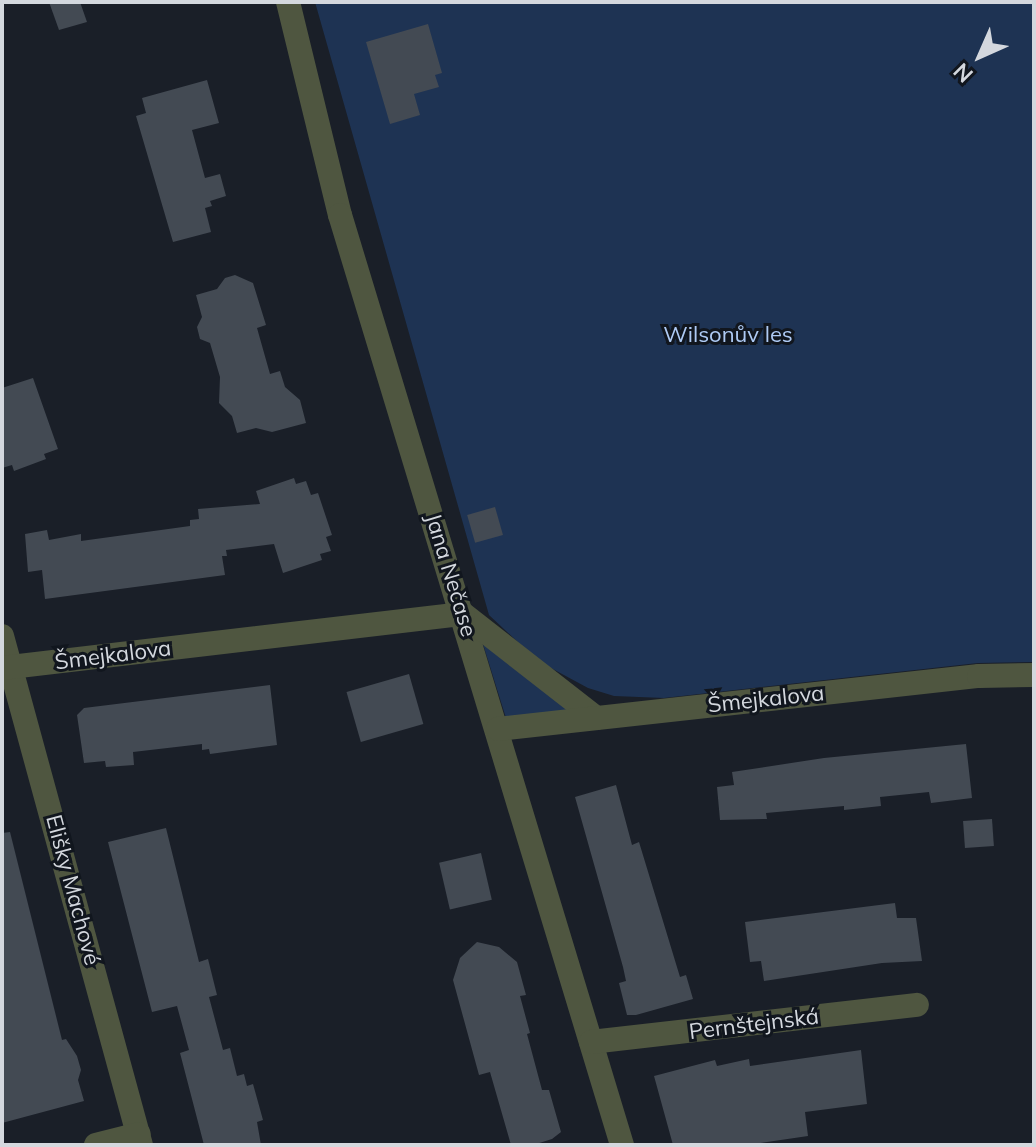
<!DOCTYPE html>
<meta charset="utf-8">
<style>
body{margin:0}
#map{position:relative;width:1036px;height:1147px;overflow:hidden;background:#1a1f28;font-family:Mulish,sans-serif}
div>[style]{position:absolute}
.green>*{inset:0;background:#1e3353}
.building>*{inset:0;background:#434a53;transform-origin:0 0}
.minor>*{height:24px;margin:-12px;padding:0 12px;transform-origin:12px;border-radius:12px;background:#4f5640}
span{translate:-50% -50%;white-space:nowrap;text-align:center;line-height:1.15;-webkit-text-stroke:6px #11161e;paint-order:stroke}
.park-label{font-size:22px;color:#aecaf4}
.street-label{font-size:22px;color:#d4d8de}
.frame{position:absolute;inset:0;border:4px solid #d4d8de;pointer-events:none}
.north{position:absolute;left:940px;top:16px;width:80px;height:80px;-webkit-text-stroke:6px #11161e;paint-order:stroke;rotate:225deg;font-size:22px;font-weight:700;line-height:32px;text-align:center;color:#d4d8de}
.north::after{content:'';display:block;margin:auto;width:28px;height:36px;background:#d4d8de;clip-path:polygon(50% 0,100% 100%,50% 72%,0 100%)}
</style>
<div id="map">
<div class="green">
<i style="clip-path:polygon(315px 2px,1034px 2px,1034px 662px,978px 663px,664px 698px,614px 696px,588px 688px,538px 661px,489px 615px)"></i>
<i style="clip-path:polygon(482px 641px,579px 713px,506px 718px)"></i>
</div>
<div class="building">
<i style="clip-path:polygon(49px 2px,80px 2px,87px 22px,59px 30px)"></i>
<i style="clip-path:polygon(428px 24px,442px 73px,435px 75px,439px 87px,414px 94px,420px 115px,390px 124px,366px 42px)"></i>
<i style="clip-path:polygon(207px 80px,219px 123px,192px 130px,205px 178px,220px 174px,226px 196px,210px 201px,212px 206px,205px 208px,211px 232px,173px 242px,136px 116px,146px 113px,142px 98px)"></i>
<i style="clip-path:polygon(235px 275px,253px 283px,266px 325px,257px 328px,270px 374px,280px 371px,285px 387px,300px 400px,306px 423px,272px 432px,256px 428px,237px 433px,232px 416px,219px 403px,220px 377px,210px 343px,200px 339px,197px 327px,202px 317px,196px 295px,217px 289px,225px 278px)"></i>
<i style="clip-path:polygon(33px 378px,58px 449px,44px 454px,46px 459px,14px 471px,12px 465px,2px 468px,2px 388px)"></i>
<i style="clip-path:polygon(294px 478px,296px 484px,306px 481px,311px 495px,318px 493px,332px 535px,326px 537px,331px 551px,320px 554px,322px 560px,283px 573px,274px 544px,226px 550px,227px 556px,222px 556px,225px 575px,45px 599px,42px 570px,28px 572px,25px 534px,47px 530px,49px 540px,81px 534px,81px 541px,190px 526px,190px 520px,199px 519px,198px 509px,260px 504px,256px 491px)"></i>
<i style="left:495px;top:507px;width:29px;height:29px;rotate:74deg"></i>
<i style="left:409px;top:674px;width:52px;height:65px;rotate:74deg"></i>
<i style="clip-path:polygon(270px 685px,277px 745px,210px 754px,209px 749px,202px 750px,202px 744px,133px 752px,134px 765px,106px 767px,105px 761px,84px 763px,77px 715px,84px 708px)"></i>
<i style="clip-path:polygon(966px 744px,972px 798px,931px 803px,929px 792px,880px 797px,881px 806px,844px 810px,844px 806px,766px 813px,767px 819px,720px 820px,717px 787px,734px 785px,732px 772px,824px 758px)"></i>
<i style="clip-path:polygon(616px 785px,632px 845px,639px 842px,680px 977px,686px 975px,693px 999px,636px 1015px,627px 1015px,619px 983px,626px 981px,623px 967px,575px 797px)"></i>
<i style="left:992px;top:819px;width:27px;height:29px;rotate:86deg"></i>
<i style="clip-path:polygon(166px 828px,199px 962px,208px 959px,217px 995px,209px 997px,223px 1050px,230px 1048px,237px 1076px,244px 1074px,247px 1086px,253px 1084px,263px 1120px,257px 1122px,261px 1145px,204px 1145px,180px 1053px,189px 1050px,177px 1006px,152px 1012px,108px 842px)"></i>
<i style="clip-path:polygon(10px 832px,62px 1040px,66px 1039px,77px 1056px,81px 1070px,78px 1080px,84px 1101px,2px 1123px,2px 833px)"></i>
<i style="left:481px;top:853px;width:48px;height:43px;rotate:77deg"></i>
<i style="clip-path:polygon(895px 903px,897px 918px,916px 918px,922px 961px,882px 963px,764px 981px,761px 961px,750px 962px,745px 922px)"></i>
<i style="clip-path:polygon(477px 942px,499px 947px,517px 962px,526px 995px,520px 996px,530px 1033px,527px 1034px,542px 1090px,549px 1090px,561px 1132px,552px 1139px,533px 1145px,511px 1145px,490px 1072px,479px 1075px,453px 980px,460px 958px)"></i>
<i style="clip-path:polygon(861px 1050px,867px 1104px,805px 1112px,808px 1136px,747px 1145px,673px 1145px,654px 1076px,715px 1060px,717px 1066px,749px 1059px,750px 1066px)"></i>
</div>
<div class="minor">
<i style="left:288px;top:2px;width:219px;rotate:76.3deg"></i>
<i style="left:340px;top:215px;width:972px;rotate:73.13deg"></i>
<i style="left:463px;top:614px;width:169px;rotate:38deg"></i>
<i style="left:2px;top:636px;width:528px;rotate:74.73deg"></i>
<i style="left:2px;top:668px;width:464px;rotate:-6.7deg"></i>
<i style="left:498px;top:729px;width:484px;rotate:-6.3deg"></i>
<i style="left:979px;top:676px;width:55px;rotate:-1deg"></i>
<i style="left:591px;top:1042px;width:328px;rotate:-6.5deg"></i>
<i style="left:96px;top:1145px;width:44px;rotate:-14.3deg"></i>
</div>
<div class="park-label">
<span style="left:728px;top:335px">Wilsonův les</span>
</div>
<div class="street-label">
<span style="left:451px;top:575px;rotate:73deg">Jana Nečase</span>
<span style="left:113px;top:655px;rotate:-7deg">Šmejkalova</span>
<span style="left:766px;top:699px;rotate:-6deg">Šmejkalova</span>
<span style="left:73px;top:890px;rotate:75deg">Elišky Machové</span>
<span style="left:754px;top:1024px;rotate:-7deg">Pernštejnská</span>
</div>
<div class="frame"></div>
<div class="north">N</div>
</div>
